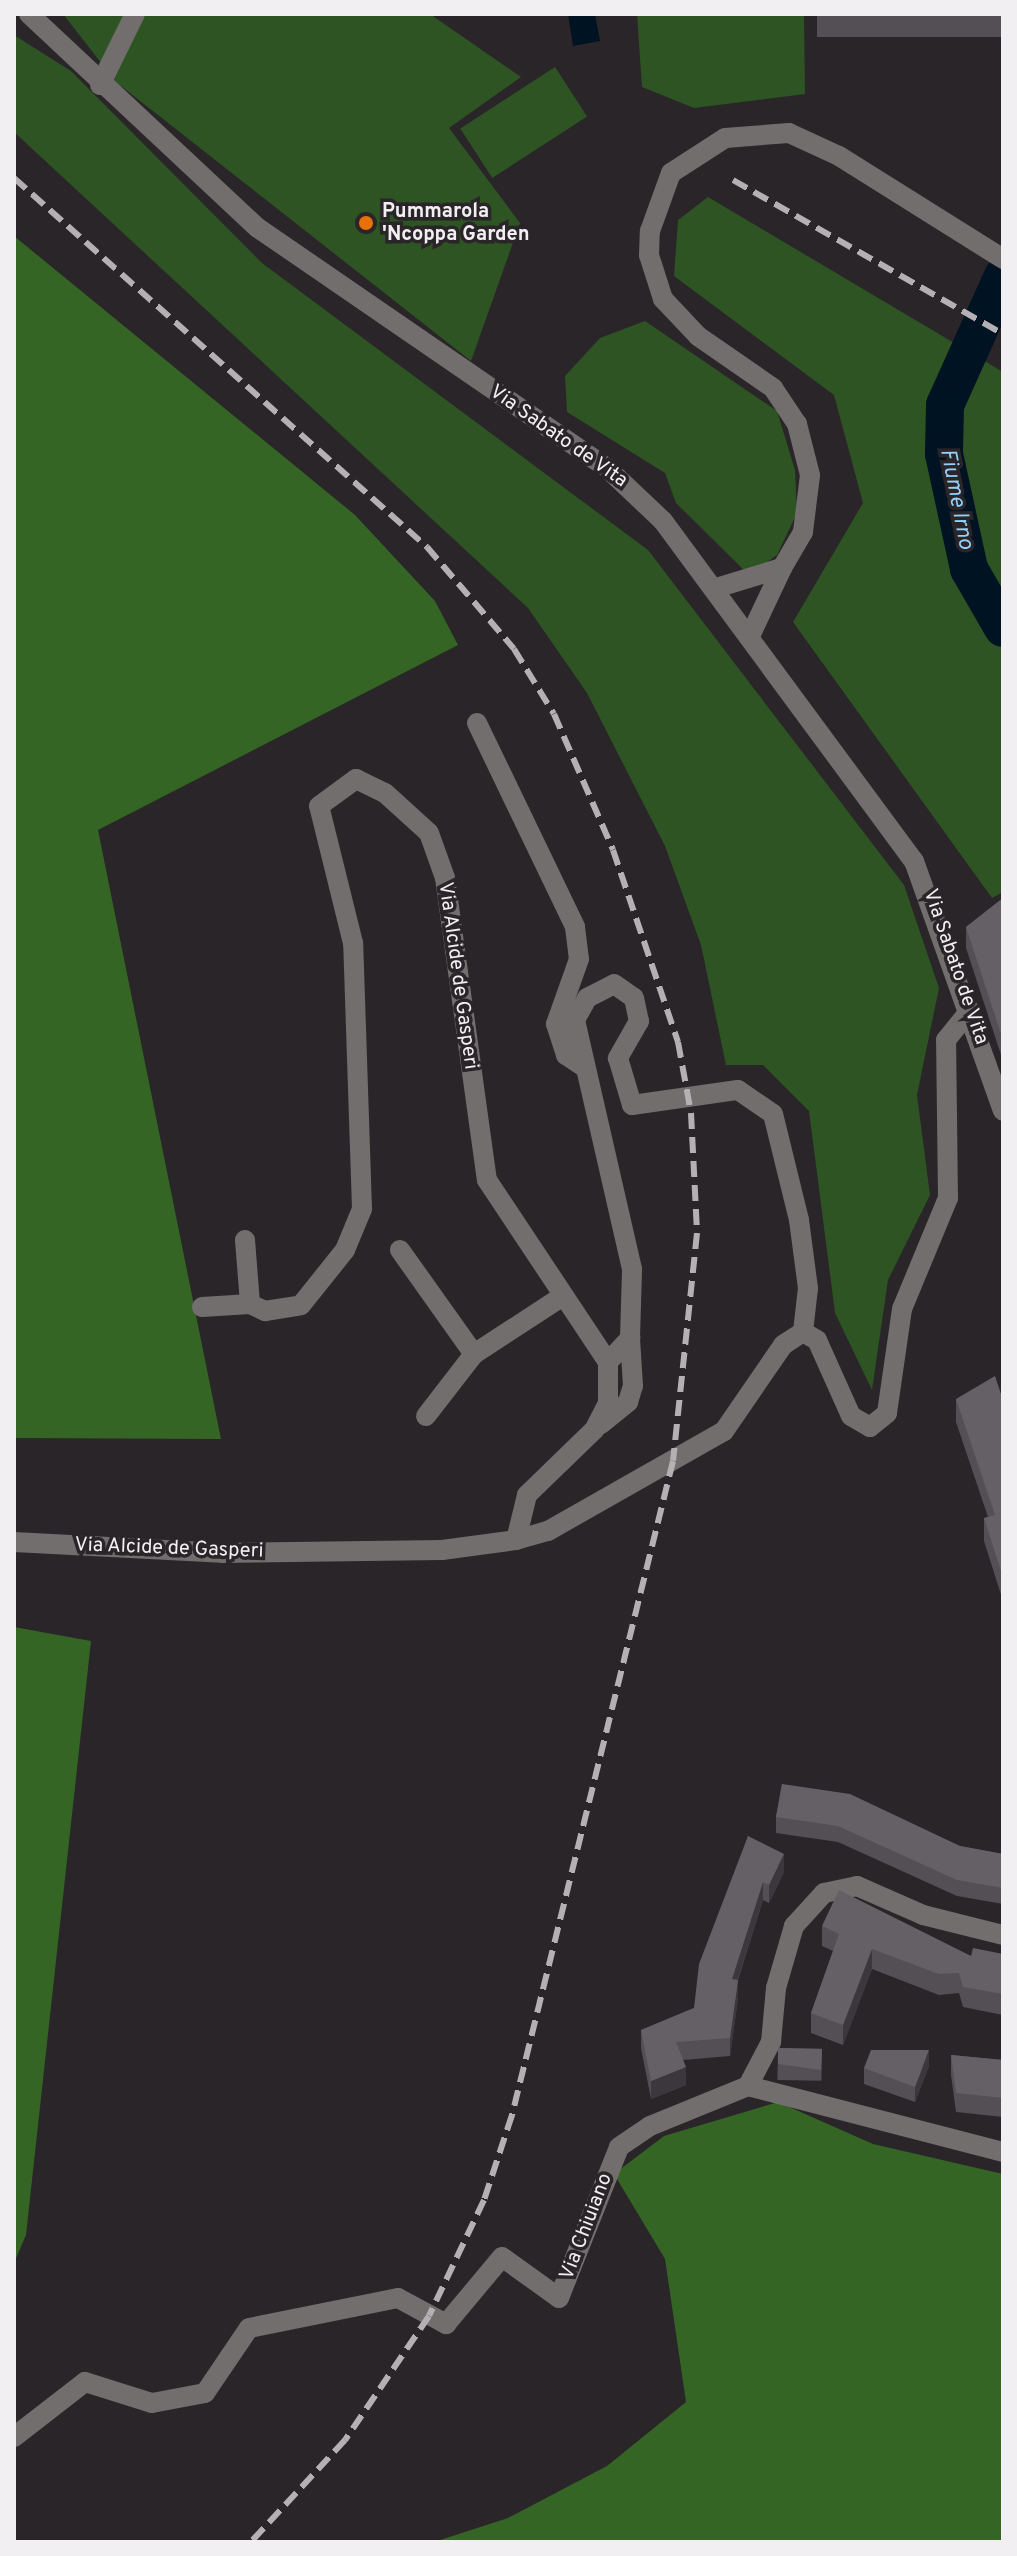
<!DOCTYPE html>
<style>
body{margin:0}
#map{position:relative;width:1017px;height:2556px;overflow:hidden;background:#292529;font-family:Overpass,sans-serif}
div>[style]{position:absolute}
.green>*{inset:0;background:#2e5423;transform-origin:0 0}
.forest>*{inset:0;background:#346524}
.water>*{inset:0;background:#001322}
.river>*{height:38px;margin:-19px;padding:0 19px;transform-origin:19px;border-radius:19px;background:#001322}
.minor>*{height:20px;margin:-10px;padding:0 10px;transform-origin:10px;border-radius:10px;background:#716e6d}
.rail>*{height:6px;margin-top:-3px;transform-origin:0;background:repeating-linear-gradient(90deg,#b4b0b4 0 16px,transparent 0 24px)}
.wall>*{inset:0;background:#534f54;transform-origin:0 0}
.shaded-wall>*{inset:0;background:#3b373c}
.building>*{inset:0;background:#646065}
.dots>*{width:22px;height:22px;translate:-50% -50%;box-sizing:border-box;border:4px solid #292529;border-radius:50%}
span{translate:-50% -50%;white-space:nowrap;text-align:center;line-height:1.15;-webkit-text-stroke:7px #292529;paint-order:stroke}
.poi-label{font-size:20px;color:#f2eff2;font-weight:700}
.left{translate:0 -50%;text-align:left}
.street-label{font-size:20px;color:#f2eff2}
.water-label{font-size:22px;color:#93d1f9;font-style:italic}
.frame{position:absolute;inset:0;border:16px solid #f2eff2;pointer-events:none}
</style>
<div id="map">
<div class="green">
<i style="clip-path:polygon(63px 14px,430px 14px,521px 77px,449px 128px,520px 223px,471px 361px,116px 82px)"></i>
<i style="clip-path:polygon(637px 14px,804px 14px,805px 94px,694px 108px,642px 87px)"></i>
<i style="clip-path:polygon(14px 35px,71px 71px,262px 263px,648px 550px,904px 885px,939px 988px,917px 1095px,930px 1195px,888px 1280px,872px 1390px,835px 1313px,809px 1111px,763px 1065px,726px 1065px,701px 945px,665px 846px,587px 693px,528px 608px,14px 132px)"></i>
<i style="left:555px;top:67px;width:59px;height:113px;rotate:57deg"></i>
<i style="clip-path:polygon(708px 197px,1003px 372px,1003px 892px,992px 898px,793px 622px,863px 503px,834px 395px,674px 276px,678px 220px)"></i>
<i style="clip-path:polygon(645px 321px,777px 411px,795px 470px,797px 513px,777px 555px,749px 575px,676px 503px,665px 473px,567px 412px,565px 376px,600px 338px)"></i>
</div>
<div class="forest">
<i style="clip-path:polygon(14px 236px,355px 515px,435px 601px,458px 645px,98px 830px,221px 1439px,14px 1438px)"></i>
<i style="clip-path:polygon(14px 1627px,91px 1641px,26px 2235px,14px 2263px)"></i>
<i style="clip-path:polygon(778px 2102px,873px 2144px,1003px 2174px,1003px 2542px,434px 2542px,508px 2518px,607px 2466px,686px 2402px,665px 2259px,614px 2174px,664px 2136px)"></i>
</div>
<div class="water">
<i style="clip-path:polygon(568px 14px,595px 14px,600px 41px,573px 46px)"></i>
</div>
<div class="river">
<i style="left:1003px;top:276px;width:141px;rotate:114.2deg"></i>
<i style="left:945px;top:405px;width:49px;rotate:91.2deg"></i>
<i style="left:944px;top:454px;width:118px;rotate:77.7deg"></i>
<i style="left:969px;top:569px;width:68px;rotate:60deg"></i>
</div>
<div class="minor">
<i style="left:29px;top:14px;width:313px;rotate:43.1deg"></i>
<i style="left:258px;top:228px;width:424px;rotate:34.5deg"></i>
<i style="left:607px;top:468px;width:77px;rotate:43.4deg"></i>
<i style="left:663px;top:521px;width:423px;rotate:53.6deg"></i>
<i style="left:914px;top:861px;width:265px;rotate:70.4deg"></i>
<i style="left:100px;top:85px;width:79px;rotate:-63.8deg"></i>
<i style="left:716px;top:588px;width:69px;rotate:-16.9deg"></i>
<i style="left:782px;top:568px;width:42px;rotate:-59.7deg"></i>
<i style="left:803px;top:532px;width:57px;rotate:-83deg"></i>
<i style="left:810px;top:475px;width:53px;rotate:-104.3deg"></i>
<i style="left:797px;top:424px;width:43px;rotate:-123.7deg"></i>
<i style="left:773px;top:388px;width:91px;rotate:-145.3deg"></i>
<i style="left:698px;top:336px;width:51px;rotate:-133.4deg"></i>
<i style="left:663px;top:299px;width:46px;rotate:-107.7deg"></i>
<i style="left:649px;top:255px;width:24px;rotate:-88deg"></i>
<i style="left:650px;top:231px;width:62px;rotate:-70.1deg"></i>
<i style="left:671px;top:173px;width:64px;rotate:-32.9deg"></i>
<i style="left:725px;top:138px;width:64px;rotate:-4.5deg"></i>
<i style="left:789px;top:133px;width:55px;rotate:24.7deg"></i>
<i style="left:839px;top:156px;width:194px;rotate:32.1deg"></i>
<i style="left:751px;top:634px;width:73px;rotate:-64.8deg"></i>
<i style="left:477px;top:723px;width:226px;rotate:64.3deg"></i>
<i style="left:575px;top:927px;width:32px;rotate:83deg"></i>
<i style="left:579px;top:959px;width:69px;rotate:109.5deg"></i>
<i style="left:556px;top:1024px;width:33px;rotate:72deg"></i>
<i style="left:566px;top:1055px;width:22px;rotate:34deg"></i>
<i style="left:245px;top:1240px;width:64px;rotate:85.5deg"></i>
<i style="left:250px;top:1304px;width:17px;rotate:25deg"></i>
<i style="left:265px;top:1311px;width:36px;rotate:-9deg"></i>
<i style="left:301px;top:1305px;width:70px;rotate:-51.3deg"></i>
<i style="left:345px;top:1250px;width:44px;rotate:-67.5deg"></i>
<i style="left:362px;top:1209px;width:266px;rotate:-91.9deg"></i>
<i style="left:353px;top:943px;width:141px;rotate:-103.9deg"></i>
<i style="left:319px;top:806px;width:46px;rotate:-36.1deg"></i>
<i style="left:356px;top:779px;width:32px;rotate:26deg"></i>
<i style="left:385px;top:793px;width:59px;rotate:42.3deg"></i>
<i style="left:429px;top:833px;width:48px;rotate:70.4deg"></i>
<i style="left:445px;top:878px;width:305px;rotate:82.1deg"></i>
<i style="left:487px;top:1180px;width:219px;rotate:56.4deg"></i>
<i style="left:608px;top:1362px;width:41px;rotate:90deg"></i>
<i style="left:608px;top:1403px;width:29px;rotate:117deg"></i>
<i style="left:595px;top:1429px;width:95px;rotate:135.9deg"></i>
<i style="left:527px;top:1495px;width:46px;rotate:103.7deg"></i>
<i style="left:400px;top:1250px;width:128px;rotate:54.6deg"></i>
<i style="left:202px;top:1307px;width:48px;rotate:-3.6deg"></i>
<i style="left:608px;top:1362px;width:33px;rotate:-47deg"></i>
<i style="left:630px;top:1338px;width:69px;rotate:-88.3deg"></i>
<i style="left:632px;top:1269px;width:255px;rotate:-102.9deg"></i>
<i style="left:575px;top:1020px;width:25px;rotate:-61deg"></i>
<i style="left:587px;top:998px;width:30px;rotate:-27deg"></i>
<i style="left:614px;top:984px;width:24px;rotate:35deg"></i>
<i style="left:634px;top:998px;width:24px;rotate:78deg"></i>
<i style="left:639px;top:1021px;width:43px;rotate:119.6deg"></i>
<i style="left:618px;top:1058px;width:49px;rotate:73.4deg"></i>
<i style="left:632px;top:1105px;width:107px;rotate:-8.1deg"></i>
<i style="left:738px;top:1090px;width:42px;rotate:34.4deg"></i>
<i style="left:773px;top:1114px;width:109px;rotate:76.2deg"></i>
<i style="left:799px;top:1220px;width:69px;rotate:82.5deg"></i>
<i style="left:808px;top:1288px;width:44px;rotate:96.5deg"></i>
<i style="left:426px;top:1416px;width:78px;rotate:-52.3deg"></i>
<i style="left:474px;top:1354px;width:103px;rotate:-33.1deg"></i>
<i style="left:601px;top:1424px;width:35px;rotate:-39deg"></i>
<i style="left:628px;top:1402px;width:17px;rotate:-73deg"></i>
<i style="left:633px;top:1386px;width:48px;rotate:-93.6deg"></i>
<i style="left:14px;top:1542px;width:208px;rotate:3deg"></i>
<i style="left:222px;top:1553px;width:220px;rotate:-0.8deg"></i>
<i style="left:442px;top:1550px;width:75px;rotate:-7.7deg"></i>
<i style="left:516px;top:1540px;width:33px;rotate:-16deg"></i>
<i style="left:548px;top:1531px;width:202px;rotate:-29.6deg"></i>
<i style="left:724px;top:1431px;width:104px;rotate:-55.5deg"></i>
<i style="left:783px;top:1345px;width:24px;rotate:-33deg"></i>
<i style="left:803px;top:1332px;width:16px;rotate:30deg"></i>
<i style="left:817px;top:1340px;width:83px;rotate:65.9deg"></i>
<i style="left:851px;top:1416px;width:22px;rotate:30deg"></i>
<i style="left:870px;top:1427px;width:22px;rotate:-39deg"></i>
<i style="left:887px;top:1413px;width:105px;rotate:-81.8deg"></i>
<i style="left:902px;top:1309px;width:120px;rotate:-67.5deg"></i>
<i style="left:948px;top:1198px;width:158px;rotate:-90.7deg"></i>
<i style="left:946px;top:1040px;width:38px;rotate:-51deg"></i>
<i style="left:748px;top:2086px;width:50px;rotate:-62.4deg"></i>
<i style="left:771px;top:2042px;width:54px;rotate:-84.7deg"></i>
<i style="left:776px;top:1988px;width:65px;rotate:-73.8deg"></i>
<i style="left:794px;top:1926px;width:45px;rotate:-47.7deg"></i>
<i style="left:824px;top:1893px;width:34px;rotate:-12deg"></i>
<i style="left:857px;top:1886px;width:72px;rotate:23.7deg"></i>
<i style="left:923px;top:1915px;width:82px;rotate:14deg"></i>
<i style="left:14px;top:2437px;width:90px;rotate:-37.8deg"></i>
<i style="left:85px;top:2382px;width:70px;rotate:17.4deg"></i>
<i style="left:152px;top:2403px;width:54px;rotate:-10.7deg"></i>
<i style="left:205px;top:2393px;width:78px;rotate:-55.9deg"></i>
<i style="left:249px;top:2328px;width:152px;rotate:-11.4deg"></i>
<i style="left:398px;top:2298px;width:55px;rotate:28.4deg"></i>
<i style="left:446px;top:2324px;width:87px;rotate:-50.1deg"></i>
<i style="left:502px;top:2257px;width:70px;rotate:35.7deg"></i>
<i style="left:559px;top:2298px;width:162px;rotate:-68.3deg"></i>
<i style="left:619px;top:2147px;width:37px;rotate:-34deg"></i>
<i style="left:650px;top:2126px;width:106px;rotate:-22.2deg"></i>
<i style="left:748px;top:2086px;width:263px;rotate:14.5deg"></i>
</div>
<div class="rail">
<i style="left:14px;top:178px;width:554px;rotate:41.78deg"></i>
<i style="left:427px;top:547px;width:134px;rotate:49.5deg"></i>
<i style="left:514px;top:649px;width:76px;rotate:58.4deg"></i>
<i style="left:554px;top:714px;width:148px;rotate:66.5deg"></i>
<i style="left:613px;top:850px;width:203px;rotate:71.3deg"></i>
<i style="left:678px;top:1042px;width:72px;rotate:79.6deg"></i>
<i style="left:691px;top:1113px;width:120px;rotate:87.1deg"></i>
<i style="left:697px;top:1233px;width:229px;rotate:96deg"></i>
<i style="left:673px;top:1461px;width:674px;rotate:103.83deg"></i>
<i style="left:512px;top:2115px;width:89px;rotate:108.2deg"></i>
<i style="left:484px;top:2200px;width:128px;rotate:115.4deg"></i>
<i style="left:429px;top:2316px;width:150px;rotate:124.1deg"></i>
<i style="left:345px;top:2440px;width:139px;rotate:132.7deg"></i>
<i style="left:733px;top:180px;width:311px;rotate:29.7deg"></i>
</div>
<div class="wall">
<i style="left:817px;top:14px;width:186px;height:23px"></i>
<i style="clip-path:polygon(1003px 898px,1003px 1061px,966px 948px,966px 927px)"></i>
<i style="clip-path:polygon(956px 1399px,1003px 1400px,1003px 1601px,984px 1541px,984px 1518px,988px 1517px,956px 1422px)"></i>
<i style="clip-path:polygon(782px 1784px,960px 1846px,1003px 1854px,1003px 1904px,957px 1896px,838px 1842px,776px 1833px,776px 1817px)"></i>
<i style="clip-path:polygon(748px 1836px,784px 1872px,769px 1903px,763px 1900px,738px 1980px,738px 1998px,730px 2056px,683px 2060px,686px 2085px,651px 2099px,641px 2048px,641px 2030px,694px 2008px)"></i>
<i style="clip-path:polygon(822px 1926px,971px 1956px,1003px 1954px,1003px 2015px,963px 2007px,959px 1993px,939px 1995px,872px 1969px,843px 2045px,811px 2033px,811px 2013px,833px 1951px,822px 1946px)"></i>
<i style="left:778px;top:2048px;width:44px;height:32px;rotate:1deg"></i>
<i style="clip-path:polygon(951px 2055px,1003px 2060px,1003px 2117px,956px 2112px,951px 2075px)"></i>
<i style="clip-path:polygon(929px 2066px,915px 2102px,864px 2084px,864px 2068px)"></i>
</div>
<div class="shaded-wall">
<i style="clip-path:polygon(784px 1854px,784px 1872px,769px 1903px,769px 1885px)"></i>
<i style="clip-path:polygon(763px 1882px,763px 1900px,732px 1997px,732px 1979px)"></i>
<i style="clip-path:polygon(872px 1949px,872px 1969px,843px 2045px,843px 2025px)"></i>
<i style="clip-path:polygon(738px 1980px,738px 1998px,730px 2056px,730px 2038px)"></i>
<i style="clip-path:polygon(929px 2050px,929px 2066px,915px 2102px,915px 2087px)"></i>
<i style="clip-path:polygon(686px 2067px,686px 2085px,651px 2099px,651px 2081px)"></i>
</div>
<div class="building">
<i style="clip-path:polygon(1003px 898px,1003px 1040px,966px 927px)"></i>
<i style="clip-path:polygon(995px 1376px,1003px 1400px,1003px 1577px,984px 1518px,995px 1515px,956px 1399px)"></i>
<i style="clip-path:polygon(782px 1784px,850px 1794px,960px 1846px,1003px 1854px,1003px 1888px,957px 1880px,838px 1826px,776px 1817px)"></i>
<i style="clip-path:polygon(748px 1836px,784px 1854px,769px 1885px,763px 1882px,732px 1979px,738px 1980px,730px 2038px,676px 2042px,686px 2067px,651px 2081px,641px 2030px,694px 2008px,699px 1964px)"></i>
<i style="clip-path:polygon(839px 1890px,971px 1956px,973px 1948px,1003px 1954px,1003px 1994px,963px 1987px,959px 1973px,939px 1974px,872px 1949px,843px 2025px,811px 2013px,839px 1934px,822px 1926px)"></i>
<i style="clip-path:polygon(778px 2048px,822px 2049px,821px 2070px,778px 2064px)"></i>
<i style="clip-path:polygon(871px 2050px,929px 2050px,915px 2087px,864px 2068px)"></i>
<i style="clip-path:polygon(951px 2055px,1003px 2060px,1003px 2098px,956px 2093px)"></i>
</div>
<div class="dots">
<i style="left:366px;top:223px;background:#e8710a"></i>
</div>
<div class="poi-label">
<span class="left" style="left:382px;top:224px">Pummarola<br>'Ncoppa Garden</span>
</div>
<div class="street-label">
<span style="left:558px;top:437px;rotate:35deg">Via Sabato de Vita</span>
<span style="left:955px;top:967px;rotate:71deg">Via Sabato de Vita</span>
<span style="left:457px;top:976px;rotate:82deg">Via Alcide de Gasperi</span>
<span style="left:169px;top:1549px;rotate:2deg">Via Alcide de Gasperi</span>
<span style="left:587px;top:2227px;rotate:-69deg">Via Chiuiano</span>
</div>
<div class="water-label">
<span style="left:956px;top:499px;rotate:79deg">Fiume Irno</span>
</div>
<div class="frame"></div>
</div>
